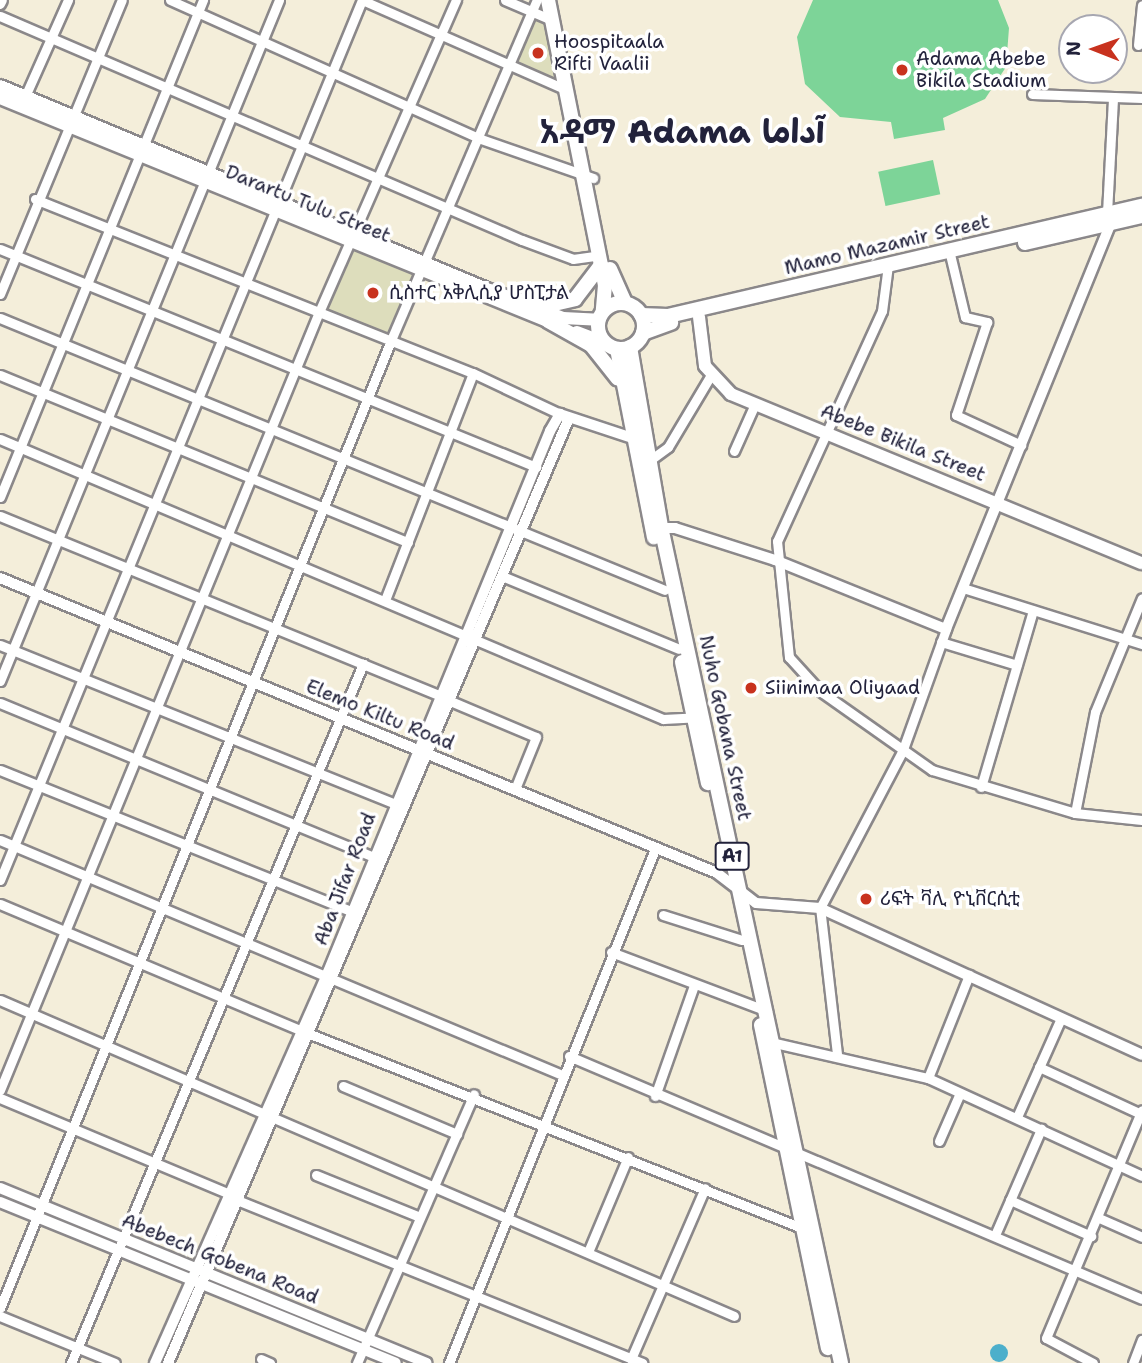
<!DOCTYPE html>
<meta charset="utf-8">
<style>
body{margin:0}
#map{position:relative;width:1142px;height:1363px;overflow:hidden;background:#f4eeda;font-family:"Shantell Sans","Playpen Sans Arabic","Noto Sans Ethiopic",sans-serif}
div>[style]{position:absolute}
.built>*{inset:0;background:#ddddbc;transform-origin:0 0}
.green>*{inset:0;background:#7dd498;transform-origin:0 0}
.water>*{inset:0;background:#4cafcb}
.round{border-radius:50%}
.roads{filter:drop-shadow(2px 0 #8b888a) drop-shadow(-2px 0 #8b888a) drop-shadow(0 2px #8b888a) drop-shadow(0 -2px #8b888a)}
.minor>*{height:9px;margin:-4.5px;padding:0 4.5px;transform-origin:4.5px;border-radius:4.5px;background:#fff}
.tertiary>*{height:10px;margin:-5px;padding:0 5px;transform-origin:5px;border-radius:5px;background:#fff}
.secondary>*{height:12px;margin:-6px;padding:0 6px;transform-origin:6px;border-radius:6px;background:#fff}
.primary>*{height:14px;margin:-7px;padding:0 7px;transform-origin:7px;border-radius:7px;background:#fff}
.primary>.ring{margin:-7px;padding:0;box-sizing:content-box;background:none;border:14px solid #fff;border-radius:50%}
.dots>*{width:19px;height:19px;translate:-50% -50%;box-sizing:border-box;border:4px solid #fff;border-radius:50%}
span{translate:-50% -50%;white-space:nowrap;text-align:center;line-height:1.15;-webkit-text-stroke:7px #fff;paint-order:stroke}
.shield-label span{padding:2px 5px;background:#fff;border:2px solid;border-radius:5px;-webkit-text-stroke-width:0}
.shield-label{font-size:18px;color:#22223b;font-weight:700}
.poi-label{font-size:19px;color:#22223b}
.left{translate:0 -50%;text-align:left}
.street-label{font-size:19px;color:#22223b}
.town-label{font-size:33px;color:#22223b;font-weight:700}
.north{position:absolute;left:1058px;top:14px;width:70px;height:70px;box-sizing:border-box;background:#fff;border:2px solid #a7a7b1;border-radius:50%;rotate:271deg;font-size:19px;font-weight:700;line-height:28px;text-align:center;color:#22223b}
.north::after{content:'';display:block;margin:auto;width:24px;height:32px;background:#c8321e;clip-path:polygon(50% 0,100% 100%,50% 72%,0 100%)}
</style>
<div id="map">
<div class="built">
<i style="clip-path:polygon(537px 17px,550px 24px,563px 86px,516px 63px)"></i>
<i style="left:353px;top:247px;width:70px;height:70px;rotate:23deg"></i>
</div>
<div class="green">
<i style="clip-path:polygon(813px 0,998px 0,1009px 28px,1006px 67px,985px 99px,943px 118px,945px 130px,894px 139px,891px 122px,840px 117px,805px 84px,797px 37px)"></i>
<i style="left:933px;top:160px;width:35px;height:56px;rotate:78deg"></i>
</div>
<div class="water">
<i class="round" style="left:990px;top:1344px;width:18px;height:18px"></i>
</div>
<div class="roads">
<div class="minor">
<i style="left:170px;top:0;width:338px;rotate:24.1deg"></i>
<i style="left:478px;top:138px;width:122px;rotate:19.2deg"></i>
<i style="left:362px;top:0;width:224px;rotate:23.7deg"></i>
<i style="left:505px;top:0;width:51px;rotate:23.1deg"></i>
<i style="left:0;top:16px;width:568px;rotate:23.23deg"></i>
<i style="left:522px;top:240px;width:54px;rotate:20.4deg"></i>
<i style="left:573px;top:259px;width:27px;rotate:-8deg"></i>
<i style="left:1138px;top:45px;width:40px;rotate:-84.3deg"></i>
<i style="left:1032px;top:94px;width:110px;rotate:2.1deg"></i>
<i style="left:23px;top:101px;width:111px;rotate:-66deg"></i>
<i style="left:35px;top:199px;width:471px;rotate:21.7deg"></i>
<i style="left:473px;top:373px;width:96px;rotate:25.2deg"></i>
<i style="left:1107px;top:213px;width:116px;rotate:-87deg"></i>
<i style="left:0;top:249px;width:579px;rotate:22.13deg"></i>
<i style="left:949px;top:250px;width:69px;rotate:76.6deg"></i>
<i style="left:965px;top:317px;width:23px;rotate:13deg"></i>
<i style="left:987px;top:322px;width:98px;rotate:108.4deg"></i>
<i style="left:956px;top:415px;width:72px;rotate:24.8deg"></i>
<i style="left:888px;top:265px;width:46px;rotate:97.4deg"></i>
<i style="left:882px;top:311px;width:253px;rotate:114.5deg"></i>
<i style="left:777px;top:541px;width:117px;rotate:84.1deg"></i>
<i style="left:789px;top:657px;width:46px;rotate:47.6deg"></i>
<i style="left:820px;top:691px;width:137px;rotate:35.2deg"></i>
<i style="left:932px;top:770px;width:149px;rotate:16.7deg"></i>
<i style="left:1075px;top:813px;width:67px;rotate:6deg"></i>
<i style="left:0;top:294px;width:318px;rotate:-67.5deg"></i>
<i style="left:0;top:318px;width:718px;rotate:22.25deg"></i>
<i style="left:0;top:375px;width:441px;rotate:22.3deg"></i>
<i style="left:0;top:439px;width:720px;rotate:22.9deg"></i>
<i style="left:663px;top:719px;width:34px;rotate:-3deg"></i>
<i style="left:734px;top:451px;width:51px;rotate:-65.9deg"></i>
<i style="left:646px;top:463px;width:27px;rotate:-36deg"></i>
<i style="left:668px;top:447px;width:84px;rotate:-59.2deg"></i>
<i style="left:0;top:497px;width:537px;rotate:-67.78deg"></i>
<i style="left:0;top:516px;width:473px;rotate:22.2deg"></i>
<i style="left:502px;top:576px;width:191px;rotate:22.4deg"></i>
<i style="left:963px;top:588px;width:188px;rotate:17.4deg"></i>
<i style="left:385px;top:600px;width:243px;rotate:-68.8deg"></i>
<i style="left:941px;top:642px;width:79px;rotate:16.8deg"></i>
<i style="left:0;top:645px;width:424px;rotate:21.9deg"></i>
<i style="left:0;top:681px;width:736px;rotate:-67.72deg"></i>
<i style="left:448px;top:700px;width:95px;rotate:22.8deg"></i>
<i style="left:536px;top:737px;width:56px;rotate:112deg"></i>
<i style="left:0;top:703px;width:402px;rotate:22.4deg"></i>
<i style="left:0;top:770px;width:378px;rotate:21.9deg"></i>
<i style="left:981px;top:787px;width:184px;rotate:-73.6deg"></i>
<i style="left:1075px;top:813px;width:103px;rotate:-78.8deg"></i>
<i style="left:1095px;top:712px;width:123px;rotate:-67.6deg"></i>
<i style="left:0;top:840px;width:609px;rotate:22.69deg"></i>
<i style="left:0;top:880px;width:952px;rotate:-67.64deg"></i>
<i style="left:0;top:904px;width:336px;rotate:22.8deg"></i>
<i style="left:310px;top:1034px;width:529px;rotate:21.52deg"></i>
<i style="left:663px;top:915px;width:83px;rotate:17.6deg"></i>
<i style="left:611px;top:952px;width:167px;rotate:20.7deg"></i>
<i style="left:0;top:1000px;width:799px;rotate:23.29deg"></i>
<i style="left:775px;top:1043px;width:157px;rotate:12.9deg"></i>
<i style="left:928px;top:1078px;width:235px;rotate:24.6deg"></i>
<i style="left:837px;top:1054px;width:147px;rotate:-96.6deg"></i>
<i style="left:820px;top:908px;width:176px;rotate:-62.3deg"></i>
<i style="left:902px;top:752px;width:131px;rotate:-70.3deg"></i>
<i style="left:569px;top:1056px;width:622px;rotate:22.98deg"></i>
<i style="left:1039px;top:1067px;width:112px;rotate:24.7deg"></i>
<i style="left:928px;top:1078px;width:111px;rotate:-68.3deg"></i>
<i style="left:343px;top:1086px;width:124px;rotate:22.8deg"></i>
<i style="left:0;top:1090px;width:841px;rotate:-67.71deg"></i>
<i style="left:319px;top:312px;width:341px;rotate:-66.3deg"></i>
<i style="left:655px;top:1096px;width:118px;rotate:-70.6deg"></i>
<i style="left:0;top:1098px;width:246px;rotate:22.7deg"></i>
<i style="left:1017px;top:1117px;width:108px;rotate:-66deg"></i>
<i style="left:939px;top:1141px;width:52px;rotate:-66.4deg"></i>
<i style="left:316px;top:1175px;width:112px;rotate:22deg"></i>
<i style="left:237px;top:1200px;width:437px;rotate:21.9deg"></i>
<i style="left:1010px;top:1200px;width:89px;rotate:24deg"></i>
<i style="left:1099px;top:1218px;width:47px;rotate:23.8deg"></i>
<i style="left:995px;top:1235px;width:116px;rotate:-66.5deg"></i>
<i style="left:588px;top:1252px;width:103px;rotate:-67.2deg"></i>
<i style="left:0;top:1308px;width:1044px;rotate:-68deg"></i>
<i style="left:391px;top:340px;width:370px;rotate:-66.8deg"></i>
<i style="left:0;top:1316px;width:124px;rotate:22.2deg"></i>
<i style="left:261px;top:1359px;width:10px;rotate:24deg"></i>
<i style="left:631px;top:1359px;width:186px;rotate:-66.6deg"></i>
<i style="left:71px;top:1363px;width:758px;rotate:-67.33deg"></i>
<i style="left:357px;top:1363px;width:293px;rotate:-66.5deg"></i>
<i style="left:449px;top:1363px;width:554px;rotate:-68.16deg"></i>
<i style="left:1093px;top:1363px;width:53px;rotate:-152deg"></i>
<i style="left:1046px;top:1338px;width:247px;rotate:-67.2deg"></i>
<i style="left:1133px;top:1363px;width:25px;rotate:-69deg"></i>
</div>
<div class="tertiary">
<i style="left:0;top:4px;width:4px;rotate:-63deg"></i>
<i style="left:654px;top:528px;width:21px"></i>
<i style="left:675px;top:528px;width:105px;rotate:17.7deg"></i>
<i style="left:775px;top:560px;width:184px;rotate:22deg"></i>
<i style="left:946px;top:629px;width:441px;rotate:-67.9deg"></i>
<i style="left:0;top:578px;width:775px;rotate:22.36deg"></i>
<i style="left:717px;top:873px;width:49px;rotate:37.6deg"></i>
<i style="left:756px;top:903px;width:64px;rotate:4.5deg"></i>
<i style="left:820px;top:908px;width:354px;rotate:24.5deg"></i>
<i style="left:0;top:1188px;width:461px;rotate:22.3deg"></i>
<i style="left:0;top:1202px;width:427px;rotate:22.1deg"></i>
<i style="left:155px;top:1363px;width:428px;rotate:-66.1deg"></i>
<i style="left:328px;top:972px;width:585px;rotate:-67.69deg"></i>
<i style="left:550px;top:431px;width:20px;rotate:-60deg"></i>
<i style="left:560px;top:414px;width:76px;rotate:18.4deg"></i>
<i style="left:168px;top:1363px;width:1027px;rotate:-67.01deg"></i>
</div>
<div class="secondary">
<i style="left:0;top:86px;width:528px;rotate:22.63deg"></i>
<i style="left:487px;top:289px;width:81px;rotate:20.9deg"></i>
<i style="left:563px;top:318px;width:35px;rotate:3deg"></i>
<i style="left:0;top:98px;width:601px;rotate:22.17deg"></i>
<i style="left:699px;top:317px;width:49px;rotate:83deg"></i>
<i style="left:705px;top:366px;width:38px;rotate:47deg"></i>
<i style="left:731px;top:394px;width:444px;rotate:22.4deg"></i>
<i style="left:577px;top:332px;width:28px;rotate:21deg"></i>
</div>
<div class="primary">
<i style="left:548px;top:0;width:291px;rotate:78.7deg"></i>
<i style="left:605px;top:285px;width:25px;rotate:95deg"></i>
<i style="left:1025px;top:243px;width:120px;rotate:-13deg"></i>
<i style="left:610px;top:269px;width:37px;rotate:66deg"></i>
<i class="ring" style="left:598px;top:303px;width:32px;height:32px"></i>
<i style="left:537px;top:308px;width:39px;rotate:-13deg"></i>
<i style="left:575px;top:299px;width:43px;rotate:-52.6deg"></i>
<i style="left:641px;top:315px;width:27px;rotate:2deg"></i>
<i style="left:668px;top:316px;width:487px;rotate:-13.1deg"></i>
<i style="left:548px;top:321px;width:49px;rotate:29.2deg"></i>
<i style="left:591px;top:345px;width:43px;rotate:51.5deg"></i>
<i style="left:643px;top:333px;width:30px;rotate:-20deg"></i>
<i style="left:630px;top:347px;width:183px;rotate:80.2deg"></i>
<i style="left:661px;top:527px;width:855px;rotate:77.85deg"></i>
<i style="left:617px;top:349px;width:192px;rotate:78.9deg"></i>
<i style="left:682px;top:662px;width:124px;rotate:77.9deg"></i>
<i style="left:761px;top:1025px;width:330px;rotate:78.3deg"></i>
</div>
</div>
<div class="dots">
<i style="left:538px;top:53px;background:#c8321e"></i>
<i style="left:902px;top:70px;background:#c8321e"></i>
<i style="left:373px;top:293px;background:#c8321e"></i>
<i style="left:751px;top:688px;background:#c8321e"></i>
<i style="left:866px;top:899px;background:#c8321e"></i>
</div>
<div class="shield-label">
<span style="left:732px;top:856px">A1</span>
</div>
<div class="poi-label">
<span class="left" style="left:554px;top:53px">Hoospitaala<br>Rifti Vaalii</span>
<span class="left" style="left:916px;top:70px">Adama Abebe<br>Bikila Stadium</span>
<span class="left" style="left:389px;top:293px">ሲስተር አቅሊሲያ ሆስፒታል</span>
<span class="left" style="left:765px;top:688px">Siinimaa Oliyaad</span>
<span class="left" style="left:880px;top:899px">ሪፍት ቫሊ ዮኒቨርሲቲ</span>
</div>
<div class="street-label">
<span style="left:308px;top:204px;rotate:22deg">Darartu Tulu Street</span>
<span style="left:887px;top:245px;rotate:-13deg">Mamo Mazamir Street</span>
<span style="left:903px;top:443px;rotate:22deg">Abebe Bikila Street</span>
<span style="left:380px;top:715px;rotate:22deg">Elemo Kiltu Road</span>
<span style="left:725px;top:728px;rotate:78deg">Nuho Gobana Street</span>
<span style="left:345px;top:879px;rotate:-69deg">Aba Jifar Road</span>
<span style="left:220px;top:1259px;rotate:22deg">Abebech Gobena Road</span>
</div>
<div class="town-label">
<span style="left:682px;top:132px">አዳማ Adama آداما</span>
</div>
<div class="north">N</div>
</div>
